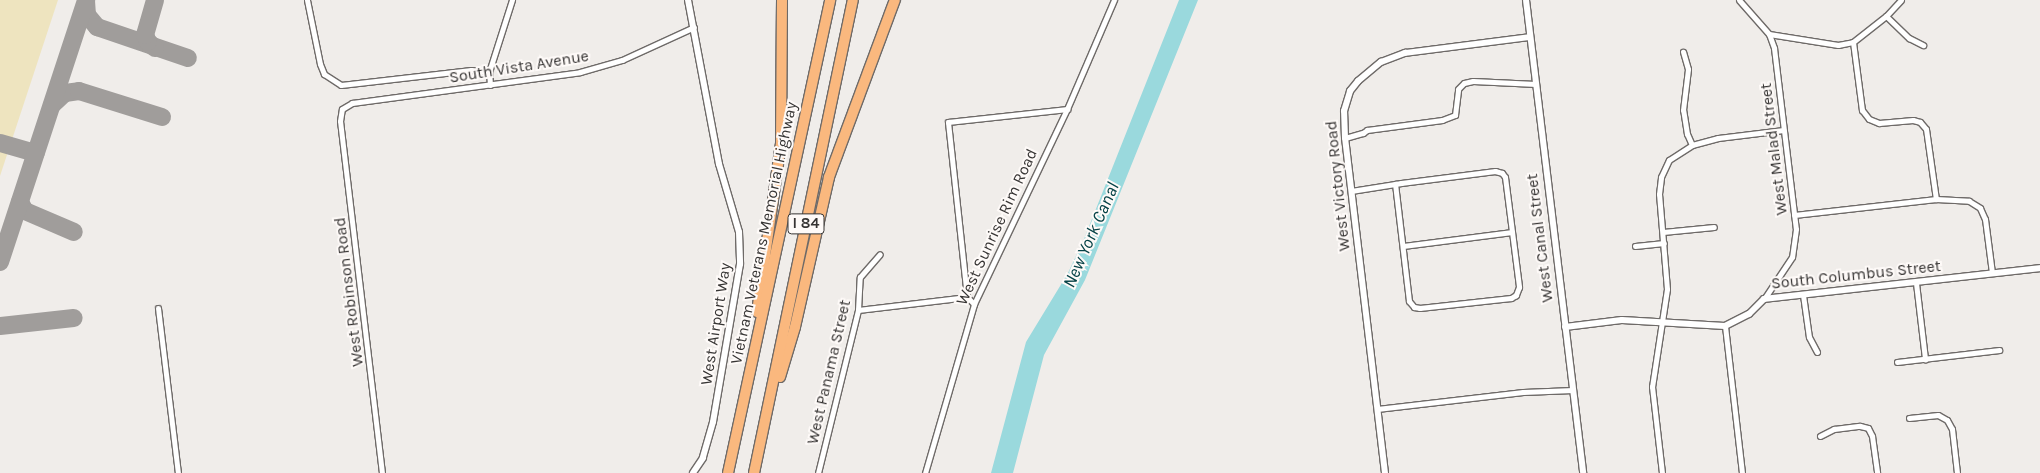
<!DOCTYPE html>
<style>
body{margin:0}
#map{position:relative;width:2040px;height:473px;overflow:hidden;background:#f0edea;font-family:Karla,sans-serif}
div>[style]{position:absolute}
.sand>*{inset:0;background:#eee4bf}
.water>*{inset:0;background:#9ad9dd}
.taxiway>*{height:18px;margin:-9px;padding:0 9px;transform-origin:9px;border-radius:9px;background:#a09d9b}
.roads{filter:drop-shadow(1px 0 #6e6a68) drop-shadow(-1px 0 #6e6a68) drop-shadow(0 1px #6e6a68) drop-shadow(0 -1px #6e6a68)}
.minor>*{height:5px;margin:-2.5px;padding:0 2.5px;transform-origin:2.5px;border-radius:2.5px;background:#fff}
.tertiary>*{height:6px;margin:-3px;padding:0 3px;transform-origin:3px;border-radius:3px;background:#fff}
.motorway>*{height:10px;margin:-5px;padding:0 5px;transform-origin:5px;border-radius:5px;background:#fab87e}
span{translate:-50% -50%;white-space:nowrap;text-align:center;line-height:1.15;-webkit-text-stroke:4px #fefaf8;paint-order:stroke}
.shield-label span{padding:1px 4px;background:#fefaf8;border:1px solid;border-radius:4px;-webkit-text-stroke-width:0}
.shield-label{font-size:15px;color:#363433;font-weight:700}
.street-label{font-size:16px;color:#363433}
.water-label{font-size:18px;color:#054246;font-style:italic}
</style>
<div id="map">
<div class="sand">
<i style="clip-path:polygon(0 0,58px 0,0 176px)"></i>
</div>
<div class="water">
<i style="clip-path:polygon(1179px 0,1198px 0,1085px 280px,1044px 355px,1013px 473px,991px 473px,1026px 342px,1068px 273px,1084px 239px)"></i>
</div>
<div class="taxiway">
<i style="left:86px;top:1px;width:14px;rotate:86deg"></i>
<i style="left:87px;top:15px;width:16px;rotate:50deg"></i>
<i style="left:97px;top:27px;width:96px;rotate:18.8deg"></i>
<i style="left:155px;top:48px;width:9px;rotate:-139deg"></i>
<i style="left:148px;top:42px;width:8px;rotate:-113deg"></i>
<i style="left:145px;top:35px;width:36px;rotate:-74deg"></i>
<i style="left:52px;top:105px;width:18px;rotate:-43deg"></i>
<i style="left:65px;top:93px;width:14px;rotate:-8deg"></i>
<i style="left:79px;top:91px;width:87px;rotate:17.4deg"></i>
<i style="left:0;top:143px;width:37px;rotate:16deg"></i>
<i style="left:20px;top:202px;width:10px;rotate:61deg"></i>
<i style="left:25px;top:211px;width:53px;rotate:23.2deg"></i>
<i style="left:0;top:262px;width:276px;rotate:-71.8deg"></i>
<i style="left:0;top:326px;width:74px;rotate:-6.2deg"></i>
</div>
<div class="roads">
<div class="minor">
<i style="left:307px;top:0;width:65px;rotate:78.5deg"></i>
<i style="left:320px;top:64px;width:11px;rotate:68deg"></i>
<i style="left:324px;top:74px;width:20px;rotate:33deg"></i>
<i style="left:341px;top:85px;width:131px;rotate:-6.6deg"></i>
<i style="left:471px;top:70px;width:18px;rotate:6deg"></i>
<i style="left:1739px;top:0;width:45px;rotate:48.6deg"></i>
<i style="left:1769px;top:34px;width:15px;rotate:70deg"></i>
<i style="left:1774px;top:48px;width:182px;rotate:83.1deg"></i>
<i style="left:1796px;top:229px;width:28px;rotate:98deg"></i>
<i style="left:1792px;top:257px;width:50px;rotate:123.7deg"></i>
<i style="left:1901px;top:0;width:22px;rotate:133deg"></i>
<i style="left:1886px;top:16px;width:42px;rotate:141.8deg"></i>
<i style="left:1853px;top:42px;width:69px;rotate:82.5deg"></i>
<i style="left:1862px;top:110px;width:11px;rotate:52deg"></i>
<i style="left:1869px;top:119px;width:11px;rotate:22deg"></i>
<i style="left:1879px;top:123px;width:34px;rotate:-5deg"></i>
<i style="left:1913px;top:120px;width:7px;rotate:16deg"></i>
<i style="left:1920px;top:122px;width:9px;rotate:49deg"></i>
<i style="left:1926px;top:129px;width:71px;rotate:81.9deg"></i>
<i style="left:1936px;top:199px;width:33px;rotate:3deg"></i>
<i style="left:1969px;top:201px;width:13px;rotate:32deg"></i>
<i style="left:1980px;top:208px;width:12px;rotate:66deg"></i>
<i style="left:1985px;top:219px;width:54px;rotate:82.6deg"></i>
<i style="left:1886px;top:16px;width:32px;rotate:44deg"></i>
<i style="left:1909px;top:38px;width:16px;rotate:27deg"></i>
<i style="left:1769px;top:34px;width:70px;rotate:9.1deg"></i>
<i style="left:1838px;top:45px;width:15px;rotate:-11deg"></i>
<i style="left:490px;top:85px;width:13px;rotate:-94deg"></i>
<i style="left:489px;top:72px;width:76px;rotate:-72.3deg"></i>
<i style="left:1345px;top:138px;width:19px;rotate:-16deg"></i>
<i style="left:1363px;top:133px;width:5px;rotate:-37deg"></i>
<i style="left:1367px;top:130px;width:76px;rotate:-7.6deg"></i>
<i style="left:1442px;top:120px;width:14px;rotate:-21deg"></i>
<i style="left:1455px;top:115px;width:26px;rotate:-83deg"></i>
<i style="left:1458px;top:89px;width:8px;rotate:-45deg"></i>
<i style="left:1464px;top:83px;width:9px;rotate:-13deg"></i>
<i style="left:1473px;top:81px;width:63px;rotate:2.7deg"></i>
<i style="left:1692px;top:145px;width:27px;rotate:-15deg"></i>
<i style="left:1718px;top:138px;width:66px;rotate:-6.9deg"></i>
<i style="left:1351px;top:191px;width:51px;rotate:-9.1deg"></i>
<i style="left:1401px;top:183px;width:95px;rotate:-7.3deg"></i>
<i style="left:1495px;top:171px;width:7px;rotate:16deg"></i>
<i style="left:1502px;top:173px;width:5px;rotate:53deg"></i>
<i style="left:1505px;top:177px;width:111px;rotate:82.7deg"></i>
<i style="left:1519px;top:287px;width:9px;rotate:111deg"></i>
<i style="left:1516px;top:295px;width:6px;rotate:149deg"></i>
<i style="left:1511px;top:298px;width:92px;rotate:173.7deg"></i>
<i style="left:1420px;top:308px;width:6px;rotate:-171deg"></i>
<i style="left:1414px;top:307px;width:8px;rotate:-130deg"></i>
<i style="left:1409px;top:301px;width:118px;rotate:-96.8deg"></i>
<i style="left:1794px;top:215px;width:143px;rotate:-6.4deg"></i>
<i style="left:1663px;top:232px;width:51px;rotate:-5.6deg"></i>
<i style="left:1403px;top:246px;width:110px;rotate:-7.3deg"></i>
<i style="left:1635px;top:246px;width:29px;rotate:-6deg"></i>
<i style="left:1916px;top:283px;width:77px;rotate:83.2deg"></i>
<i style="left:1803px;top:295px;width:42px;rotate:81.9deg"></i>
<i style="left:1809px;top:337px;width:17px;rotate:62deg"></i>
<i style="left:967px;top:297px;width:176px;rotate:-96.2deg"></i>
<i style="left:948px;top:122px;width:120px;rotate:-6.2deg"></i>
<i style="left:158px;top:308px;width:166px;rotate:83.1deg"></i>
<i style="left:858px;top:310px;width:110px;rotate:-6.8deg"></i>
<i style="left:967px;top:297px;width:10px;rotate:45deg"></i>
<i style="left:1725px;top:326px;width:148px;rotate:83.4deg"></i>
<i style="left:1897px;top:362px;width:103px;rotate:-6.7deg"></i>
<i style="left:1377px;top:409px;width:147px;rotate:-6.6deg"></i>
<i style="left:1523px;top:392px;width:50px;rotate:-2.3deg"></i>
<i style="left:1909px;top:418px;width:29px;rotate:-6deg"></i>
<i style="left:1938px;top:415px;width:10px;rotate:29deg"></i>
<i style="left:1947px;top:420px;width:10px;rotate:61deg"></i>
<i style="left:1952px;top:429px;width:44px;rotate:83.5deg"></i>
<i style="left:1820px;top:436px;width:16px;rotate:-27deg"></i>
<i style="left:1834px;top:429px;width:26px;rotate:-7deg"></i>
<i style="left:1860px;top:426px;width:8px;rotate:14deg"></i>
<i style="left:1868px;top:428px;width:9px;rotate:63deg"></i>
<i style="left:1872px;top:436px;width:37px;rotate:82deg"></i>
<i style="left:382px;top:473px;width:354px;rotate:-96.8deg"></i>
<i style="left:340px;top:121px;width:12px;rotate:-81deg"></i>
<i style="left:342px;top:109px;width:12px;rotate:-31deg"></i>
<i style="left:352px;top:103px;width:230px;rotate:-7.7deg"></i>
<i style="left:580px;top:72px;width:44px;rotate:-15.9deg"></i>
<i style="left:622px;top:60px;width:79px;rotate:-24.6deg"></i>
<i style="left:818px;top:473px;width:168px;rotate:-76.2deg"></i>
<i style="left:858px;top:310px;width:33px;rotate:-87deg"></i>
<i style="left:860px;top:277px;width:30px;rotate:-49deg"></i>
<i style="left:925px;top:473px;width:176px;rotate:-73.8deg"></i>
<i style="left:974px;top:304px;width:216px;rotate:-64.5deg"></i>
<i style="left:1067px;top:109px;width:119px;rotate:-66.7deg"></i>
<i style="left:1662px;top:473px;width:87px;rotate:-96.6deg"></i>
<i style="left:1652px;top:387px;width:99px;rotate:-81.3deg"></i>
<i style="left:1667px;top:289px;width:95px;rotate:-94.8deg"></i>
<i style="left:1659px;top:194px;width:17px;rotate:-83deg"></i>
<i style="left:1661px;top:177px;width:19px;rotate:-65deg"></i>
<i style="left:1669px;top:160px;width:27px;rotate:-33deg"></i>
<i style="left:1692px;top:145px;width:12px;rotate:-114deg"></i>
<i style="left:1687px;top:134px;width:24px;rotate:-99deg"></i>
<i style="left:1683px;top:110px;width:41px;rotate:-83deg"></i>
<i style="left:1688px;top:69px;width:18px;rotate:-106deg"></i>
</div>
<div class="tertiary">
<i style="left:688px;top:0;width:167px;rotate:79.3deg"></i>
<i style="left:719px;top:164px;width:71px;rotate:73.6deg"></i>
<i style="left:739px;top:232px;width:32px;rotate:88deg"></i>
<i style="left:740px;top:264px;width:160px;rotate:99.7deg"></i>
<i style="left:713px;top:422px;width:37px;rotate:106deg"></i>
<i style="left:703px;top:458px;width:18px;rotate:124deg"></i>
<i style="left:1526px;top:0;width:476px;rotate:83.1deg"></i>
<i style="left:1565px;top:327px;width:57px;rotate:-7deg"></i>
<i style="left:1622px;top:320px;width:103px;rotate:3.3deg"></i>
<i style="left:1725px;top:326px;width:27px;rotate:-27deg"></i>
<i style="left:1749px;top:314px;width:21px;rotate:-45deg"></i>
<i style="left:1764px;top:299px;width:278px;rotate:-6.4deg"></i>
<i style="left:1385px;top:473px;width:337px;rotate:-96.8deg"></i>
<i style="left:1345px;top:138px;width:27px;rotate:-92deg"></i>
<i style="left:1344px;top:111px;width:21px;rotate:-73deg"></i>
<i style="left:1350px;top:91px;width:13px;rotate:-51deg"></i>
<i style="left:1358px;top:81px;width:30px;rotate:-40deg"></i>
<i style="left:1381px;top:62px;width:26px;rotate:-21deg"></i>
<i style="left:1405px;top:53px;width:126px;rotate:-7.3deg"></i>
</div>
<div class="motorway">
<i style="left:757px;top:312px;width:171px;rotate:-81.9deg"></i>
<i style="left:781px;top:143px;width:143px;rotate:-89.6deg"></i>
<i style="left:780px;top:377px;width:52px;rotate:-73.3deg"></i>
<i style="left:795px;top:327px;width:154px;rotate:-77.2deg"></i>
<i style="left:829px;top:177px;width:189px;rotate:-69.6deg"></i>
<i style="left:728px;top:473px;width:484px;rotate:-77.8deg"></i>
<i style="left:754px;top:473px;width:483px;rotate:-78.2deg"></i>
</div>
</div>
<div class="shield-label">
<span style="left:806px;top:224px">I 84</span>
</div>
<div class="street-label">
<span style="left:519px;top:67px;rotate:-9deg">South Vista Avenue</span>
<span style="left:1774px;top:149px;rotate:-97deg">West Malad Street</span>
<span style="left:1338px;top:186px;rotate:-96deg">West Victory Road</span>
<span style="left:997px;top:227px;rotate:-65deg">West Sunrise Rim Road</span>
<span style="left:764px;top:233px;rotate:-78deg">Vietnam Veterans Memorial Highway</span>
<span style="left:1540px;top:238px;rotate:-97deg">West Canal Street</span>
<span style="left:1856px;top:275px;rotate:-6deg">South Columbus Street</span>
<span style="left:349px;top:292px;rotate:-97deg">West Robinson Road</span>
<span style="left:716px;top:324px;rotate:-81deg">West Airport Way</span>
<span style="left:829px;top:372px;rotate:-77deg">West Panama Street</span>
</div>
<div class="water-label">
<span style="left:1091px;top:235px;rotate:-66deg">New York Canal</span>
</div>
</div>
